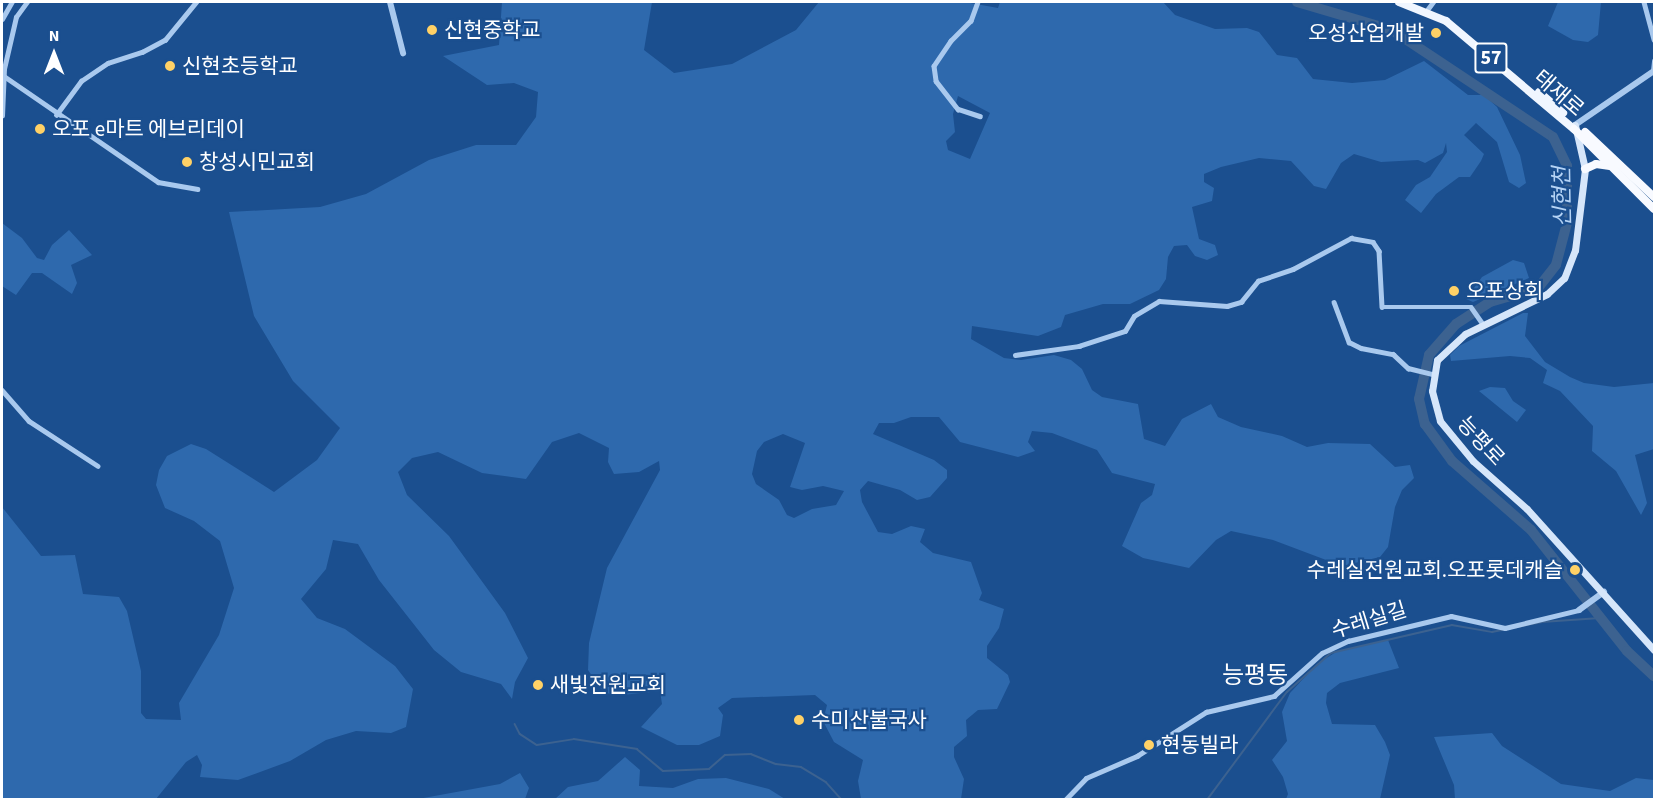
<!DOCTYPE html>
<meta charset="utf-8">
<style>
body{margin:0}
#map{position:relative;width:1656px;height:801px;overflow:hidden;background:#1b4f8f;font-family:"Source Sans 3","Noto Sans KR",sans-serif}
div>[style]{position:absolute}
.green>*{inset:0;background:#2e69ad}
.stream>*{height:1.5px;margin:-0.75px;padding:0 0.75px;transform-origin:0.75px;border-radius:0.75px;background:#3c6290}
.river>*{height:10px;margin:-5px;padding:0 5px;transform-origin:5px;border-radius:5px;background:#3c6290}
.minor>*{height:4.5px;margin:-2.25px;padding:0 2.25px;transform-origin:2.25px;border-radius:2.25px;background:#a9c9ee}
.tertiary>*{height:6px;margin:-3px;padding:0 3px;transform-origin:3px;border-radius:3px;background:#a9c9ee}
.secondary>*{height:7px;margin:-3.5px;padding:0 3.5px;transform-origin:3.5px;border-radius:3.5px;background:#d6e6fa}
.primary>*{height:8px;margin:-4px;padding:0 4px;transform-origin:4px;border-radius:4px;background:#f0f6ff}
.trunk>*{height:8px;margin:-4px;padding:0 4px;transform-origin:4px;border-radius:4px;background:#f8faff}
.dots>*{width:16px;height:16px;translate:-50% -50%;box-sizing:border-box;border:3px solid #1b4f8f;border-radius:50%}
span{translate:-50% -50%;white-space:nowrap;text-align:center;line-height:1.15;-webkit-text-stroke:4.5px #1b4f8f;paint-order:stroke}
.shield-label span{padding:2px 4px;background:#1b4f8f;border:2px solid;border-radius:4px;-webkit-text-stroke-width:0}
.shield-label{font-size:20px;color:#fff;font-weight:700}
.poi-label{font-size:21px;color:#fff}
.left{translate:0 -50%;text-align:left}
.right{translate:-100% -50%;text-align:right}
.street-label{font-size:21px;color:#fff}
.water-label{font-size:22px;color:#b5d3f5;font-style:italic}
.quarter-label{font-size:24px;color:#fff}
.frame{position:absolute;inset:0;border:3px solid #fff;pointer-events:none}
.north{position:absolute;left:24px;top:24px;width:60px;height:60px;-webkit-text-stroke:4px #1b4f8f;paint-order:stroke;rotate:0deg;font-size:16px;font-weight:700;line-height:24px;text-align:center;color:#fff}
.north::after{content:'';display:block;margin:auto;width:21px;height:27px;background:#fff;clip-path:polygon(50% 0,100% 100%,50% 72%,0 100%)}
</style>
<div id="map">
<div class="green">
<i style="clip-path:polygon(evenodd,502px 2px,652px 2px,644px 50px,674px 73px,732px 64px,796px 30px,819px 2px,965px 2px,998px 8px,1000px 2px,1163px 2px,1175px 15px,1215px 29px,1247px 28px,1259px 32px,1277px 55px,1297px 58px,1313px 79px,1352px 83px,1385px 80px,1424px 61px,1468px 95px,1484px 95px,1497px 107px,1520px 155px,1526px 183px,1519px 188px,1509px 182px,1497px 142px,1476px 123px,1464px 135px,1484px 154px,1481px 161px,1470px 177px,1459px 177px,1436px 194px,1421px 213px,1405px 200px,1416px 185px,1430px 177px,1447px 152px,1446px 143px,1443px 153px,1425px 163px,1418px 160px,1381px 162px,1354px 154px,1341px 163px,1326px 189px,1314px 186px,1291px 161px,1259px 158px,1221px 167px,1204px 174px,1204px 182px,1214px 188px,1212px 201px,1192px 207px,1199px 239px,1215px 245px,1218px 255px,1207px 260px,1195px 256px,1187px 245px,1174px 246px,1168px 257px,1166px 279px,1159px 290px,1130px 304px,1103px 304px,1065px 315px,1061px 327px,1038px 336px,972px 326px,971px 339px,1004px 358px,1021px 360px,1054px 355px,1071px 360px,1082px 369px,1092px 390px,1102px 397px,1138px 404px,1144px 439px,1165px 446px,1182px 419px,1211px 404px,1218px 417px,1241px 427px,1282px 436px,1307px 447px,1328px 443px,1370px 444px,1395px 467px,1410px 465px,1414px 478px,1402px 490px,1395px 507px,1388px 547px,1380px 557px,1342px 566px,1273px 540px,1231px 531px,1216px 540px,1189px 568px,1143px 558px,1122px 546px,1141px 503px,1152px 495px,1155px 484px,1112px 473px,1097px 450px,1052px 433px,1032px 431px,1028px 442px,1035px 451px,1018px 457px,960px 442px,939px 417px,911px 417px,894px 423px,879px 423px,873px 434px,934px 460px,947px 470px,947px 478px,930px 497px,917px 500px,900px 490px,868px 481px,860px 490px,862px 502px,878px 532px,892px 534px,911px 526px,925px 529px,920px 542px,933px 553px,971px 562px,982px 593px,979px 600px,1004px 609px,999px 628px,987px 646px,987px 658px,1008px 675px,1010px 682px,997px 709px,978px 710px,966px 720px,967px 736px,954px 747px,954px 757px,964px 779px,961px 799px,861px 799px,858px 781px,863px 760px,834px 742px,823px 721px,827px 705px,815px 695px,732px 698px,718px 708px,723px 715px,720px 736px,699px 745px,677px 745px,641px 727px,662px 704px,660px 691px,613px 696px,601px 689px,588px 670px,589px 643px,607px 568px,660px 470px,659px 461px,639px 472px,614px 474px,608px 462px,609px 448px,579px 433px,552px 442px,526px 479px,482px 473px,438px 452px,412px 458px,398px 472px,407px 495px,449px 536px,505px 613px,528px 658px,515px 682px,512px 699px,501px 684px,461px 672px,434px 650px,379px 580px,358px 544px,333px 540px,326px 569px,301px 599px,317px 618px,345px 629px,395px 666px,413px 689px,406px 727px,391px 733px,356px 731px,326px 740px,290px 761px,238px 780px,200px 777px,202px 765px,197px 755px,186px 762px,156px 799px,2px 799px,2px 507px,41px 556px,75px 555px,83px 594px,119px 597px,127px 611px,141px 671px,141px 713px,146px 719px,181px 720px,179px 703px,219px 635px,234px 588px,220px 541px,194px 521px,165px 508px,156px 485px,159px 470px,167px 456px,191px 444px,206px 449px,274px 492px,317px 460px,340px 428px,293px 381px,254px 316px,229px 212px,320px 207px,366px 194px,429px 160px,476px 145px,516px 145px,536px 117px,538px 92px,514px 83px,487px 85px,443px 56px,499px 45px,502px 2px,958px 96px,990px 113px,970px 159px,948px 150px,946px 141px,955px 132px,953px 114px,958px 96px,502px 2px,783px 434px,805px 443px,790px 487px,802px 490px,823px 486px,844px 491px,836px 505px,812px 509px,794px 518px,787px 515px,779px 500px,756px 484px,752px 474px,757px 451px,764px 442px,783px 434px)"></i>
<i style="clip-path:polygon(1558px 2px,1601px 2px,1598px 35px,1588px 42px,1573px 40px,1548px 26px)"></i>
<i style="clip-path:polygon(2px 223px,22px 238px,37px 258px,44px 260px,52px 245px,69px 230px,92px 255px,71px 265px,77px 283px,72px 294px,42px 273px,32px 273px,16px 295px,2px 286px)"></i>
<i style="clip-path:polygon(1513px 260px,1524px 263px,1529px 278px,1473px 302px,1466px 299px,1482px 277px)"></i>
<i style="clip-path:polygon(1523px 313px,1528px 313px,1525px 336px,1545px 362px,1570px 377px,1584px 383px,1614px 387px,1654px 383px,1654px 449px,1635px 455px,1647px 503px,1641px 515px,1616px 471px,1592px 451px,1593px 426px,1560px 391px,1543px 383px,1547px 370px,1530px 358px,1510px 356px,1451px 361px,1450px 355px,1459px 346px)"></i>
<i style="clip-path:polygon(1490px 387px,1505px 388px,1513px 401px,1526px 410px,1517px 422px,1479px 391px)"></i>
<i style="clip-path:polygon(1388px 640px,1399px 668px,1340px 683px,1327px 693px,1326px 703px,1332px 724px,1375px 725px,1385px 742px,1390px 755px,1380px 799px,1286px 799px,1288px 794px,1283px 777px,1272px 760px,1287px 741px,1282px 712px,1290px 693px,1317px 664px,1336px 652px)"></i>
<i style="clip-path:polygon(1492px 733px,1502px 746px,1561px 784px,1610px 791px,1636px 778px,1654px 780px,1654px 799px,1455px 799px,1454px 785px,1434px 737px)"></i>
<i style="clip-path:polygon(625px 757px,640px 770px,639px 786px,673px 788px,698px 779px,726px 778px,769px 789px,785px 799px,555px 799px,568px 787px,598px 781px)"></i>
<i style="clip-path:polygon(520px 773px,529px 788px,525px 799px,418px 799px,500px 784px)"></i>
</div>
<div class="stream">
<i style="left:515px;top:724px;width:11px;rotate:63deg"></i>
<i style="left:520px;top:734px;width:20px;rotate:33deg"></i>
<i style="left:537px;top:745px;width:37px;rotate:-9deg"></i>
<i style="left:574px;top:739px;width:64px;rotate:9deg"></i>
<i style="left:637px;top:749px;width:34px;rotate:40deg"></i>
<i style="left:663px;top:771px;width:46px;rotate:-2.5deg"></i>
<i style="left:709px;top:769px;width:21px;rotate:-41deg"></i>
<i style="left:725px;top:755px;width:26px;rotate:-2deg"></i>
<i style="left:751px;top:754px;width:27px;rotate:22deg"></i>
<i style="left:776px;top:764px;width:25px;rotate:7deg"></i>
<i style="left:801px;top:767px;width:29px;rotate:31deg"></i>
<i style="left:826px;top:782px;width:24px;rotate:48deg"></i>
<i style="left:1207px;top:800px;width:134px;rotate:-53.5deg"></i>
<i style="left:1287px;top:692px;width:59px;rotate:-41.6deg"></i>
<i style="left:1331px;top:653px;width:124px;rotate:-13deg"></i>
<i style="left:1452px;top:625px;width:41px;rotate:9.9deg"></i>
<i style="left:1492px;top:632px;width:51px;rotate:-11.3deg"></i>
<i style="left:1542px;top:622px;width:58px;rotate:-3.9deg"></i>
</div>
<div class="river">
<i style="left:1297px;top:2px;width:99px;rotate:16.4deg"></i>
<i style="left:1392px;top:30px;width:193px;rotate:33.6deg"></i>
<i style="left:1553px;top:137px;width:32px;rotate:64deg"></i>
<i style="left:1567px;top:166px;width:57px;rotate:90deg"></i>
<i style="left:1567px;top:223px;width:43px;rotate:104.7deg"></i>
<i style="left:1556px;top:265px;width:29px;rotate:128deg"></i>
<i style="left:1538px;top:288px;width:50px;rotate:163.7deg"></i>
<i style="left:1490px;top:302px;width:40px;rotate:147.1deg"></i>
<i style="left:1456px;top:324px;width:41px;rotate:131.1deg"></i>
<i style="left:1429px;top:355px;width:45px;rotate:102.8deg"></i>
<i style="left:1419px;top:399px;width:26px;rotate:77deg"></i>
<i style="left:1425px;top:424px;width:46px;rotate:53.9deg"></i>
<i style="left:1452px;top:461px;width:105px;rotate:41.1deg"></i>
<i style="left:1531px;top:530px;width:154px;rotate:51.6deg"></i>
<i style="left:1627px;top:651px;width:37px;rotate:43deg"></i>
</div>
<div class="minor">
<i style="left:978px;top:2px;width:20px;rotate:110deg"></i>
<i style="left:971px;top:21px;width:28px;rotate:135deg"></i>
<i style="left:951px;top:41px;width:30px;rotate:124deg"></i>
<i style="left:934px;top:66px;width:15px;rotate:82deg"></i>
<i style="left:936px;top:81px;width:36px;rotate:52deg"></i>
<i style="left:958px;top:109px;width:23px;rotate:18deg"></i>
<i style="left:1644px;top:2px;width:39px;rotate:75deg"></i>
<i style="left:1427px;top:10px;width:10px;rotate:-53deg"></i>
<i style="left:2px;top:19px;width:20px;rotate:-60deg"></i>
<i style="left:1653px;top:71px;width:10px;rotate:-84deg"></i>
<i style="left:4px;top:76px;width:187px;rotate:34.5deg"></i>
<i style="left:158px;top:182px;width:40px;rotate:10deg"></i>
<i style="left:56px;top:115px;width:42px;rotate:-53.7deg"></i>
<i style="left:81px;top:81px;width:32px;rotate:-34deg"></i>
<i style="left:108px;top:63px;width:36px;rotate:-18deg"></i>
<i style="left:142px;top:52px;width:26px;rotate:-28deg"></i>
<i style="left:165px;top:40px;width:49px;rotate:-50.8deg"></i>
<i style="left:2px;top:116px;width:47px;rotate:-87.6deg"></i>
<i style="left:4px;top:69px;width:53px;rotate:-77deg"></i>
<i style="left:16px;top:17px;width:19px;rotate:-54deg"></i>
<i style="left:1334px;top:302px;width:43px;rotate:69.4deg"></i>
<i style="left:1349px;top:342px;width:13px;rotate:27deg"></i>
<i style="left:1361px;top:348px;width:33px;rotate:11deg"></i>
<i style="left:1393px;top:354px;width:21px;rotate:43deg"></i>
<i style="left:1408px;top:368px;width:25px;rotate:14deg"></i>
<i style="left:1015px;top:355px;width:65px;rotate:-8deg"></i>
<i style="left:1079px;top:346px;width:48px;rotate:-18.1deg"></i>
<i style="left:1125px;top:331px;width:17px;rotate:-59deg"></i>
<i style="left:1134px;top:316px;width:29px;rotate:-31deg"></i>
<i style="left:1159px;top:301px;width:68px;rotate:4.2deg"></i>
<i style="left:1227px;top:306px;width:15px;rotate:-16deg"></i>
<i style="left:1241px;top:302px;width:27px;rotate:-51deg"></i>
<i style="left:1258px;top:281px;width:37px;rotate:-19deg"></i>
<i style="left:1293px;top:269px;width:66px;rotate:-28.1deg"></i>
<i style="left:1351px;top:238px;width:22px;rotate:10deg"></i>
<i style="left:1373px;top:242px;width:11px;rotate:56deg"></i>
<i style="left:1379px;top:251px;width:56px;rotate:86.9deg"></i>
<i style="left:1382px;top:307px;width:89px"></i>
<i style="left:1471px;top:307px;width:21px;rotate:55deg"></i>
<i style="left:2px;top:390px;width:41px;rotate:48.9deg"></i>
<i style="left:29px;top:421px;width:82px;rotate:33.1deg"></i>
<i style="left:1065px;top:800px;width:30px;rotate:-46deg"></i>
<i style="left:1086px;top:778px;width:56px;rotate:-23.3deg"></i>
<i style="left:1137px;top:756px;width:82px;rotate:-32.5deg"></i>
<i style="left:1206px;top:712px;width:70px;rotate:-13.2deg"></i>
<i style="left:1274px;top:696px;width:64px;rotate:-41.9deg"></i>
<i style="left:1322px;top:653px;width:29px;rotate:-25deg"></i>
<i style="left:1348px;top:641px;width:106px;rotate:-13.6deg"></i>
<i style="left:1451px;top:616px;width:55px;rotate:12.5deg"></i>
<i style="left:1505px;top:628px;width:76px;rotate:-13.7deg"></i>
</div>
<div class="tertiary">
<i style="left:390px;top:2px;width:53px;rotate:75.7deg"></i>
<i style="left:1575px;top:125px;width:96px;rotate:-34.4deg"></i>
<i style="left:1579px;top:610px;width:31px;rotate:-36deg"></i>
</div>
<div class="secondary">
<i style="left:1575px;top:125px;width:45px;rotate:77.2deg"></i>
<i style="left:1585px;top:169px;width:82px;rotate:97deg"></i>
<i style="left:1575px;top:250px;width:30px;rotate:111deg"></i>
<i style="left:1564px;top:278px;width:23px;rotate:137deg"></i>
<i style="left:1547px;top:294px;width:91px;rotate:154deg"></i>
<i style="left:1465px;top:334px;width:38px;rotate:137deg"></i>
<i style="left:1437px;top:360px;width:31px;rotate:99deg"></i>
<i style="left:1432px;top:391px;width:31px;rotate:75deg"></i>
<i style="left:1440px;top:421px;width:52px;rotate:50.5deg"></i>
<i style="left:1473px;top:461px;width:72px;rotate:41.6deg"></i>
<i style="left:1527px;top:509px;width:190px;rotate:48deg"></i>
</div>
<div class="primary">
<i style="left:1399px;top:2px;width:51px;rotate:22deg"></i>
<i style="left:1446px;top:21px;width:167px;rotate:40.2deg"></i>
<i style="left:1539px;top:92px;width:32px;rotate:41deg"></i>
</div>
<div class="trunk">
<i style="left:1574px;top:129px;width:113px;rotate:45deg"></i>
<i style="left:1585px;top:132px;width:95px;rotate:43.3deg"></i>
<i style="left:1585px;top:169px;width:12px;rotate:-24deg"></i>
<i style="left:1596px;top:164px;width:14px;rotate:8deg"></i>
</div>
<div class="dots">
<i style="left:432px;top:30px;background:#ffd166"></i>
<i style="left:1436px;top:33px;background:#ffd166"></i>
<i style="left:170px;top:66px;background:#ffd166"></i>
<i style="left:40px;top:129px;background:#ffd166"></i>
<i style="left:187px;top:162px;background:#ffd166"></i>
<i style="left:1454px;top:291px;background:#ffd166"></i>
<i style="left:1575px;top:570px;background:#ffd166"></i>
<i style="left:538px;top:685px;background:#ffd166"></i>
<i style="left:799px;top:720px;background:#ffd166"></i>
<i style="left:1149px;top:745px;background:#ffd166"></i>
</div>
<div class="shield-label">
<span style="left:1491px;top:58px">57</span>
</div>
<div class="poi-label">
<span class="left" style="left:444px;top:30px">신현중학교</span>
<span class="right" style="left:1424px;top:33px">오성산업개발</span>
<span class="left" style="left:182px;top:66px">신현초등학교</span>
<span class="left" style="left:52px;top:129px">오포 e마트 에브리데이</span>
<span class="left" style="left:199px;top:162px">창성시민교회</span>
<span class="left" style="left:1466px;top:291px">오포상회</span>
<span class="right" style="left:1563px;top:570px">수레실전원교회.오포롯데캐슬</span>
<span class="left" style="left:550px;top:685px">새빛전원교회</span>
<span class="left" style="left:811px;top:720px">수미산불국사</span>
<span class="left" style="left:1161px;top:745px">현동빌라</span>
</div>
<div class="street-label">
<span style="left:1559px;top:93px;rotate:41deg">태재로</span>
<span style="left:1481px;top:441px;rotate:47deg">능평로</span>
<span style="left:1369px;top:620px;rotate:-17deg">수레실길</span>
</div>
<div class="water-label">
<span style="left:1563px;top:197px;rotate:-91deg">신현천</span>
</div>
<div class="quarter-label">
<span style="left:1255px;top:676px">능평동</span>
</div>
<div class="frame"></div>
<div class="north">N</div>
</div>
